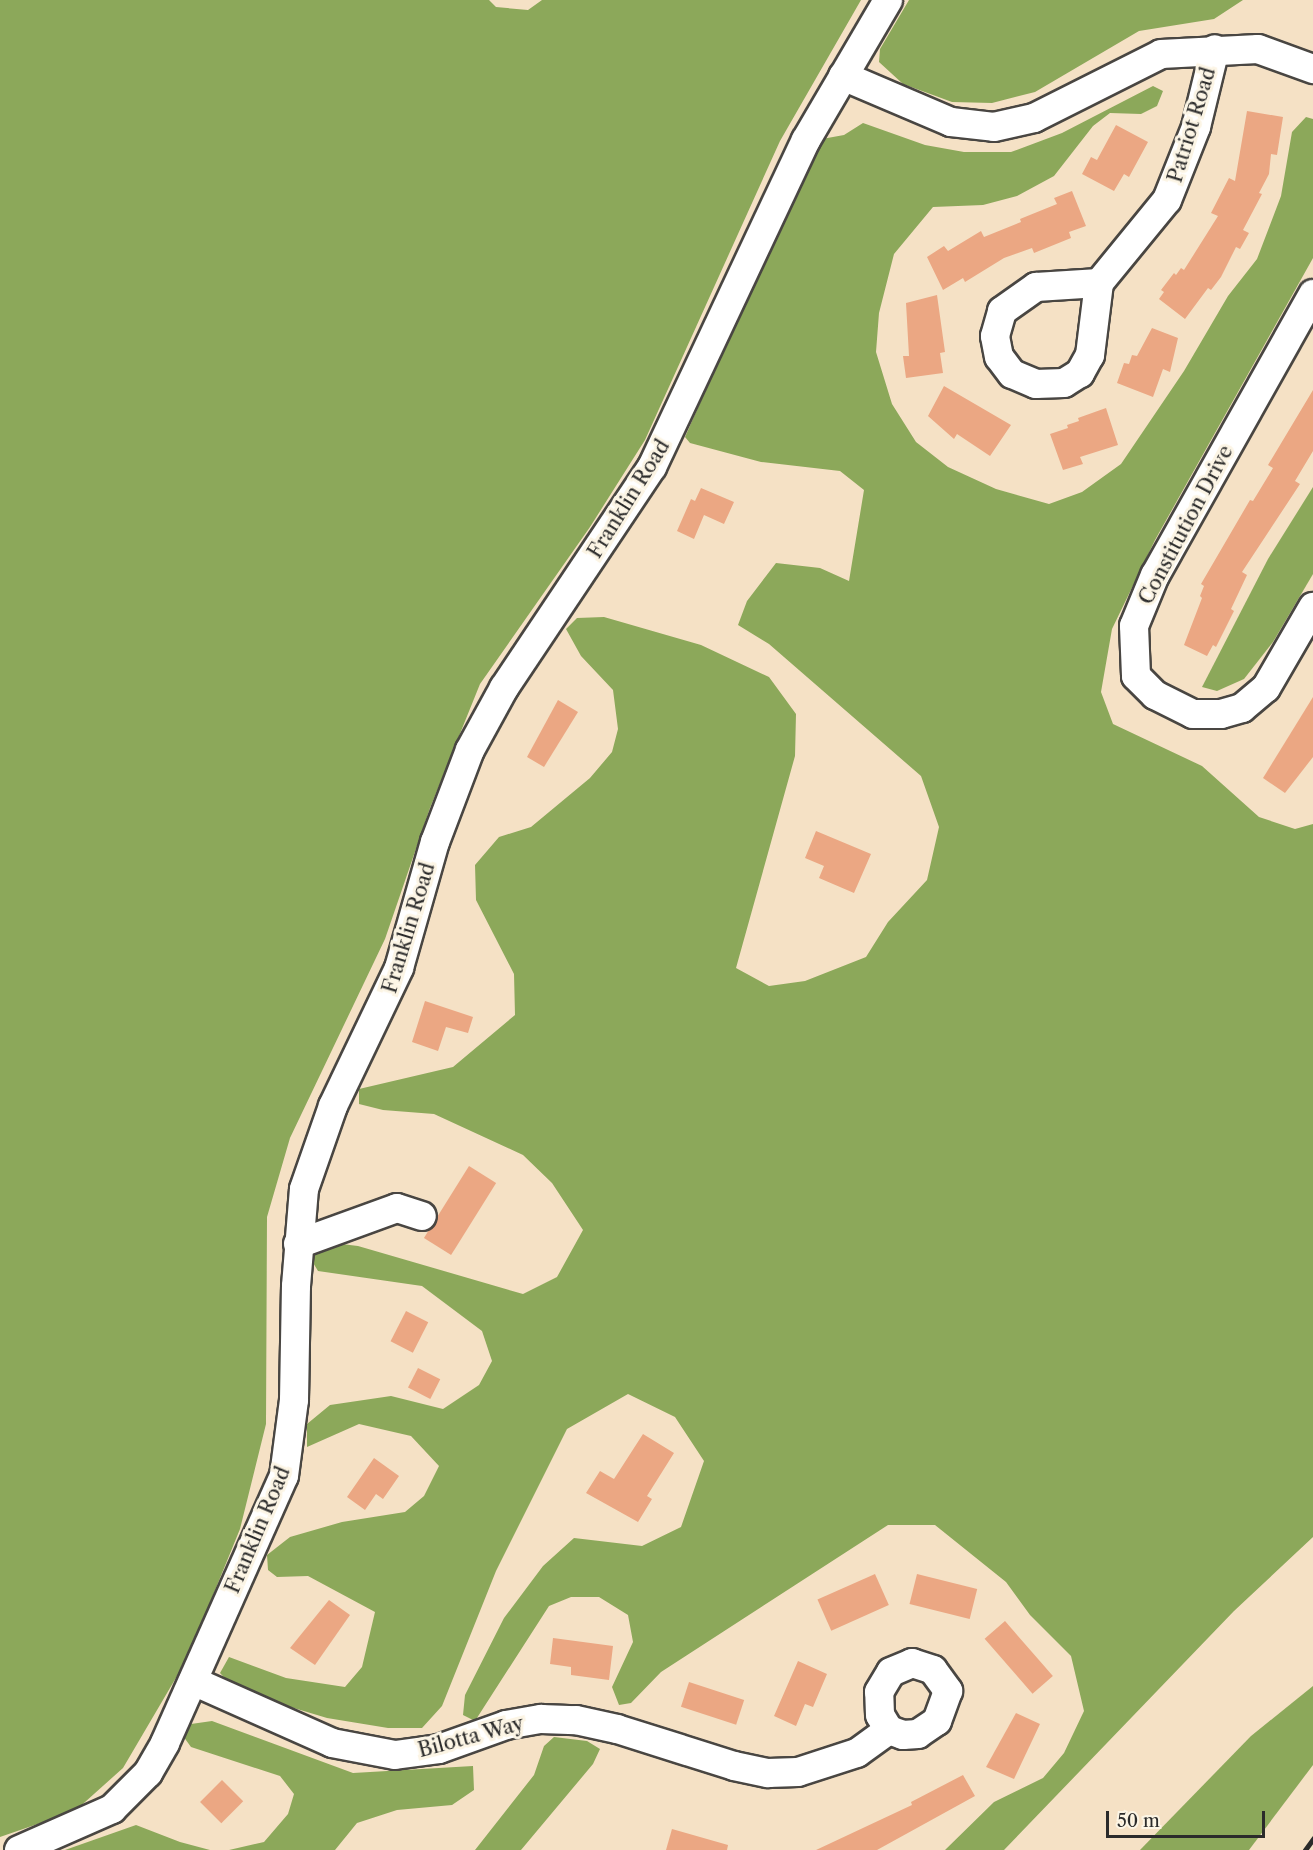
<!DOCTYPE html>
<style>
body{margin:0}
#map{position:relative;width:1313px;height:1850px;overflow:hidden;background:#f5e1c5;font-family:"Libre Caslon Text",serif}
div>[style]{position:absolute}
.forest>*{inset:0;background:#8ca85a}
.building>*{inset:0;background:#eba783;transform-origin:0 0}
.roads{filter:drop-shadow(2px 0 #494642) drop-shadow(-2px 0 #494642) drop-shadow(0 2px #494642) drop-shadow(0 -2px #494642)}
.minor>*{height:28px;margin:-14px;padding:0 14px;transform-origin:14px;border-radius:14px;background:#fff}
.rail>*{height:4.5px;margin:-2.25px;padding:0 2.25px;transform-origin:2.25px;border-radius:2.25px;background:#2b2b2b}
span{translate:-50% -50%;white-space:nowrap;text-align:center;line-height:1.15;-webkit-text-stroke:6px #fcf5e5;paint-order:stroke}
.street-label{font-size:20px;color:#2b2b2b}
.scale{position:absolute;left:1106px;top:1811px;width:159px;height:27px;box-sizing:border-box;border:3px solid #2b2b2b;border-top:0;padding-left:8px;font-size:18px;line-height:21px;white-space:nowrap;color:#2b2b2b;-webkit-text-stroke:4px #fcf5e5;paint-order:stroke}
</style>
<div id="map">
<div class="forest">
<i style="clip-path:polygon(0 0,489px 0,496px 7px,528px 10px,542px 0,861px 0,780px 141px,645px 440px,590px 527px,480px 684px,430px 808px,385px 939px,290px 1138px,267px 1217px,266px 1424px,240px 1529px,187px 1659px,123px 1768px,75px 1811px,0 1837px)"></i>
<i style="clip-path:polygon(909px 0,1243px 0,1214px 19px,1139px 31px,1035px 92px,992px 103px,952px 102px,903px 84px,879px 62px,880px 49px)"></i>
<i style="clip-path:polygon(1153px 86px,1163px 91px,1157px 106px,1141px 114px,1110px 113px,1093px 126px,1054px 176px,1017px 196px,983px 205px,933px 207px,894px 254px,879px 313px,876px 352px,892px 404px,916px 442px,948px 467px,996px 489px,1049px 504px,1082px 492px,1121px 464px,1184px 371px,1228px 296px,1257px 259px,1281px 196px,1292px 132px,1306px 117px,1313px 119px,1313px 258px,1155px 540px,1112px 629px,1101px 692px,1113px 724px,1202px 766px,1259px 817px,1295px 829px,1313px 824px,1313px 1537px,1234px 1611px,1004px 1850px,945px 1850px,994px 1802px,1043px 1778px,1064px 1753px,1084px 1711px,1071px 1656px,1030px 1615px,1006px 1582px,935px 1525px,888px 1525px,661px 1672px,631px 1703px,619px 1705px,612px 1687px,633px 1642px,628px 1615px,599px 1597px,571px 1597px,549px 1606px,475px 1721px,463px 1715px,465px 1695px,504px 1618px,543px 1566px,574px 1538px,642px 1546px,681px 1527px,704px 1461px,675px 1417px,628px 1394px,567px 1429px,496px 1571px,442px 1706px,422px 1728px,388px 1728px,327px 1718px,237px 1691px,220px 1673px,229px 1657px,286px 1678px,345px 1687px,362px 1667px,375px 1612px,308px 1576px,277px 1577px,268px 1570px,267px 1555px,290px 1537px,342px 1522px,405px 1512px,424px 1496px,439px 1466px,411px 1436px,359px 1424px,307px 1447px,307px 1424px,330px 1405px,391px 1396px,443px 1409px,479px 1385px,492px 1361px,482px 1331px,422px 1286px,318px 1271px,309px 1256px,325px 1242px,358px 1246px,523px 1294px,557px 1277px,583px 1230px,552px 1183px,523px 1155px,434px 1114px,383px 1110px,359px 1104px,359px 1089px,453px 1067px,515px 1015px,514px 974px,476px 900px,475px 865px,499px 837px,531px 827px,590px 778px,612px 752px,618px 729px,613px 690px,581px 656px,566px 629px,577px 618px,604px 617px,701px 645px,769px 677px,796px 714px,795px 756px,736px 968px,769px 986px,805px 981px,866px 957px,888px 922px,927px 880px,939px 827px,921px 776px,769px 644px,738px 625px,747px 601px,776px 563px,820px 568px,849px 581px,864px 490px,840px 471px,761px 462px,690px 443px,685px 437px,764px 258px,822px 139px,844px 135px,863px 123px,925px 145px,964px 152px,1011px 152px,1062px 133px)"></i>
<i style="clip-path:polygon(1313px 487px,1313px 574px,1273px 642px,1244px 679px,1217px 691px,1202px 687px,1268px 559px)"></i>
<i style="clip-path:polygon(1313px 1686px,1313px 1765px,1249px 1850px,1140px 1850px,1251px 1736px)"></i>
<i style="clip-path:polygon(212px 1721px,353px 1773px,473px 1766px,474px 1790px,452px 1805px,397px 1810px,357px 1823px,335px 1850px,229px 1850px,264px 1842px,288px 1814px,294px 1794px,280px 1776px,191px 1747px,183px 1736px,191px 1724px)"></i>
<i style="clip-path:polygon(554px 1737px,587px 1741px,600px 1749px,593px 1764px,521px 1850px,475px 1850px,534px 1775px,544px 1746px)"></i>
<i style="clip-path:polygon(136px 1825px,180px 1842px,210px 1850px,65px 1850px)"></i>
</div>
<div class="building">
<i style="clip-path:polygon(1247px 111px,1283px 117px,1277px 155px,1271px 154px,1269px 174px,1259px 193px,1262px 194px,1243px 230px,1249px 233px,1240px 249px,1236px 247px,1221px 277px,1211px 290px,1208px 288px,1185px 319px,1159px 299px,1164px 292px,1161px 290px,1174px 273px,1176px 275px,1181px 268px,1184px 270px,1218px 216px,1211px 213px,1229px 178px,1235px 181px)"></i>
<i style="clip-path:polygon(1116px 125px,1148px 142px,1129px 177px,1124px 174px,1114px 191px,1082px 174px,1091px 157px,1097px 160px)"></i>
<i style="clip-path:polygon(1072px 191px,1086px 226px,1069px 232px,1071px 238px,1034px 253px,1032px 248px,1004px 258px,965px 282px,963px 278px,943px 290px,927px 257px,944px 246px,948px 251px,981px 231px,984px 237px,1021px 222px,1020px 219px,1057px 204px,1054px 198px)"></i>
<i style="clip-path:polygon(937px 295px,945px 352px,940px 353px,943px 373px,906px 378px,903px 356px,909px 356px,906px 303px)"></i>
<i style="clip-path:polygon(1152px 328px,1178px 338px,1170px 372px,1163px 369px,1153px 397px,1117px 383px,1124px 363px,1129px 364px,1132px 355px,1137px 356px)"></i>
<i style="clip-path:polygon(944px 386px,1011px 425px,990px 456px,957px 434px,954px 439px,928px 416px)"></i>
<i style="clip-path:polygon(1313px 390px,1313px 451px,1295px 481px,1300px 484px,1242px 572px,1247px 575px,1231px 609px,1234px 611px,1216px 647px,1213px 645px,1207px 656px,1184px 645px,1202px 598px,1200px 596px,1204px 586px,1201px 584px,1250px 500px,1253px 501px,1273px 468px,1268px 465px)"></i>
<i style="clip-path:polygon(1106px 408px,1118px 445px,1080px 457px,1083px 464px,1063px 470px,1050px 434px,1068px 428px,1067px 425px,1079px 421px,1078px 418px)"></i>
<i style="clip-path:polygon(701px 488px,734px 502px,724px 524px,704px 515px,694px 539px,677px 531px,691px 499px,695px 501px)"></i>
<i style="clip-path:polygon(1313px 697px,1313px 757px,1285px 793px,1263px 778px)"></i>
<i style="clip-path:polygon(558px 700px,578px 712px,544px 767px,527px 757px)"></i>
<i style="clip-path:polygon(816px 831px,871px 854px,854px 893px,819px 878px,824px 866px,805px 858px)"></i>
<i style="clip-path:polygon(425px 1001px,473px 1017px,468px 1033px,446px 1027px,438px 1051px,412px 1042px)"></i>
<i style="left:469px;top:1166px;width:32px;height:85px;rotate:32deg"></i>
<i style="left:406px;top:1311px;width:25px;height:34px;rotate:27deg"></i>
<i style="left:418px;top:1368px;width:25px;height:22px;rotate:27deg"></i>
<i style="clip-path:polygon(643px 1434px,674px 1453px,647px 1496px,652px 1499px,638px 1522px,586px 1493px,600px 1471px,614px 1479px)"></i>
<i style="clip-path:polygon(374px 1458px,399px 1476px,383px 1499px,376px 1494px,365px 1510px,347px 1497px)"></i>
<i style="left:875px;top:1574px;width:34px;height:63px;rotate:66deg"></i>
<i style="left:917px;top:1574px;width:62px;height:31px;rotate:14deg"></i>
<i style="clip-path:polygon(329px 1600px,350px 1615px,315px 1665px,290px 1648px)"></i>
<i style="left:1005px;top:1621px;width:73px;height:27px;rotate:49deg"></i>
<i style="clip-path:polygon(553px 1638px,613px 1646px,609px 1680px,571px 1675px,571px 1667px,550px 1664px)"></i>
<i style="clip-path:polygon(798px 1661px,827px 1674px,813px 1707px,805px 1704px,796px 1726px,774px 1716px)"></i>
<i style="left:689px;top:1682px;width:58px;height:26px;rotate:18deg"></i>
<i style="clip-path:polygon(1016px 1713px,1040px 1724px,1014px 1779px,986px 1767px)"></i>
<i style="clip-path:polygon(963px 1775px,975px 1796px,877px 1850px,816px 1850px,912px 1805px,911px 1802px)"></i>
<i style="left:222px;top:1780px;width:30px;height:31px;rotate:45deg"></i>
<i style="clip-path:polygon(672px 1829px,728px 1845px,727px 1850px,666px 1850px)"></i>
</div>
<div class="roads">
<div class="minor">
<i style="left:843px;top:76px;width:117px;rotate:23.1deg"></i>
<i style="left:951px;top:122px;width:43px;rotate:6.6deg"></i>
<i style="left:994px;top:127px;width:41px;rotate:-12.7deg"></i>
<i style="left:1034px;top:118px;width:142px;rotate:-26.7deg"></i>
<i style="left:1161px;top:54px;width:97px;rotate:-3deg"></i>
<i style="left:1258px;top:49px;width:59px;rotate:20deg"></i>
<i style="left:1099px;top:283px;width:73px;rotate:97.1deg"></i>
<i style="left:1090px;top:355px;width:21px;rotate:119deg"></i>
<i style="left:1080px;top:373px;width:19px;rotate:148deg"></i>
<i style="left:1064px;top:383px;width:28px;rotate:178deg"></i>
<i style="left:1036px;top:384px;width:26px;rotate:-157deg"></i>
<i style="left:1012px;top:374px;width:21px;rotate:-127deg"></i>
<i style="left:999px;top:357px;width:21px;rotate:-101deg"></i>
<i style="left:995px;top:336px;width:26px;rotate:-74deg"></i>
<i style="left:1002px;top:311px;width:42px;rotate:-35.2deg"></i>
<i style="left:1036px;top:287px;width:63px;rotate:-3.6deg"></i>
<i style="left:1099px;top:283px;width:107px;rotate:-50.7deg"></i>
<i style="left:1167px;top:200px;width:79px;rotate:-68.3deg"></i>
<i style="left:1196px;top:127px;width:80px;rotate:-76.3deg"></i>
<i style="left:1313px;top:294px;width:322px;rotate:119.3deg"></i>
<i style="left:1155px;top:575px;width:55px;rotate:112.4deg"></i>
<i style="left:1134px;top:626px;width:50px;rotate:87.7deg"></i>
<i style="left:1136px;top:676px;width:27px;rotate:45deg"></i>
<i style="left:1155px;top:695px;width:42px;rotate:26.6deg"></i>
<i style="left:1193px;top:714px;width:28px"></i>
<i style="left:1221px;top:714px;width:22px;rotate:-16deg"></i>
<i style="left:1242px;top:708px;width:31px;rotate:-40deg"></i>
<i style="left:1266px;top:688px;width:94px;rotate:-59.9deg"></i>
<i style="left:298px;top:1244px;width:105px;rotate:-20deg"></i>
<i style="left:397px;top:1208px;width:26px;rotate:18deg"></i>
<i style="left:912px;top:1663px;width:22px;rotate:18deg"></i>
<i style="left:933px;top:1670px;width:26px;rotate:54deg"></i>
<i style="left:948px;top:1691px;width:32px;rotate:110deg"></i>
<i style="left:937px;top:1721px;width:23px;rotate:146deg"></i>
<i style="left:918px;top:1734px;width:15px;rotate:176deg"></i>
<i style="left:903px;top:1735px;width:15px;rotate:-160deg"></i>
<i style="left:889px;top:1730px;width:17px;rotate:-121deg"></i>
<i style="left:880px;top:1715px;width:23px;rotate:-92deg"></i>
<i style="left:879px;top:1692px;width:23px;rotate:-59deg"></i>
<i style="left:891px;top:1672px;width:23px;rotate:-23deg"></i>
<i style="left:193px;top:1681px;width:152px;rotate:24deg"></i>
<i style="left:332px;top:1743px;width:64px;rotate:10.8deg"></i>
<i style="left:395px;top:1755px;width:44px;rotate:-7.8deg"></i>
<i style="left:439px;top:1749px;width:71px;rotate:-19.7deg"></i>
<i style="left:506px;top:1725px;width:36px;rotate:-10deg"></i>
<i style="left:541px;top:1719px;width:35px;rotate:2deg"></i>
<i style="left:576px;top:1720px;width:42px;rotate:12.4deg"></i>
<i style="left:617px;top:1729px;width:123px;rotate:17.5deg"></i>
<i style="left:734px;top:1766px;width:35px;rotate:12deg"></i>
<i style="left:768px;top:1773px;width:30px;rotate:-2deg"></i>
<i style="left:798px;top:1772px;width:62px;rotate:-17.9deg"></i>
<i style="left:857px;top:1753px;width:39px;rotate:-36deg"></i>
<i style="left:19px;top:1850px;width:102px;rotate:-23.8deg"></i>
<i style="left:112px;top:1809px;width:51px;rotate:-45deg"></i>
<i style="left:148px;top:1773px;width:34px;rotate:-60deg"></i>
<i style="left:165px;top:1743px;width:292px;rotate:-66deg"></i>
<i style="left:284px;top:1476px;width:77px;rotate:-82.5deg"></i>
<i style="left:294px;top:1400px;width:114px;rotate:-89deg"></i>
<i style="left:296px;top:1286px;width:97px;rotate:-85.3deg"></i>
<i style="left:304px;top:1189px;width:88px;rotate:-70.7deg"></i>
<i style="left:333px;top:1106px;width:153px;rotate:-64.4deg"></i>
<i style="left:399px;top:968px;width:131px;rotate:-74.1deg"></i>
<i style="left:435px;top:842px;width:98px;rotate:-69.2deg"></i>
<i style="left:470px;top:750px;width:71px;rotate:-61.3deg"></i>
<i style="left:504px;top:688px;width:266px;rotate:-56.2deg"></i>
<i style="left:652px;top:467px;width:361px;rotate:-64.8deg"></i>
<i style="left:806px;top:140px;width:162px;rotate:-59.6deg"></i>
</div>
</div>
<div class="rail">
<i style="left:1305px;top:1850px;width:14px;rotate:-54deg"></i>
</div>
<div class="street-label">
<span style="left:1192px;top:125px;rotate:-73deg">Patriot Road</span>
<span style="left:629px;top:499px;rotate:-58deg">Franklin Road</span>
<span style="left:1186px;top:525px;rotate:-62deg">Constitution Drive</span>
<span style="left:409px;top:928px;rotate:-73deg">Franklin Road</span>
<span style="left:258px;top:1530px;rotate:-67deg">Franklin Road</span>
<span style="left:471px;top:1737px;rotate:-15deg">Bilotta Way</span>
</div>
<div class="scale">50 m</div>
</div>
